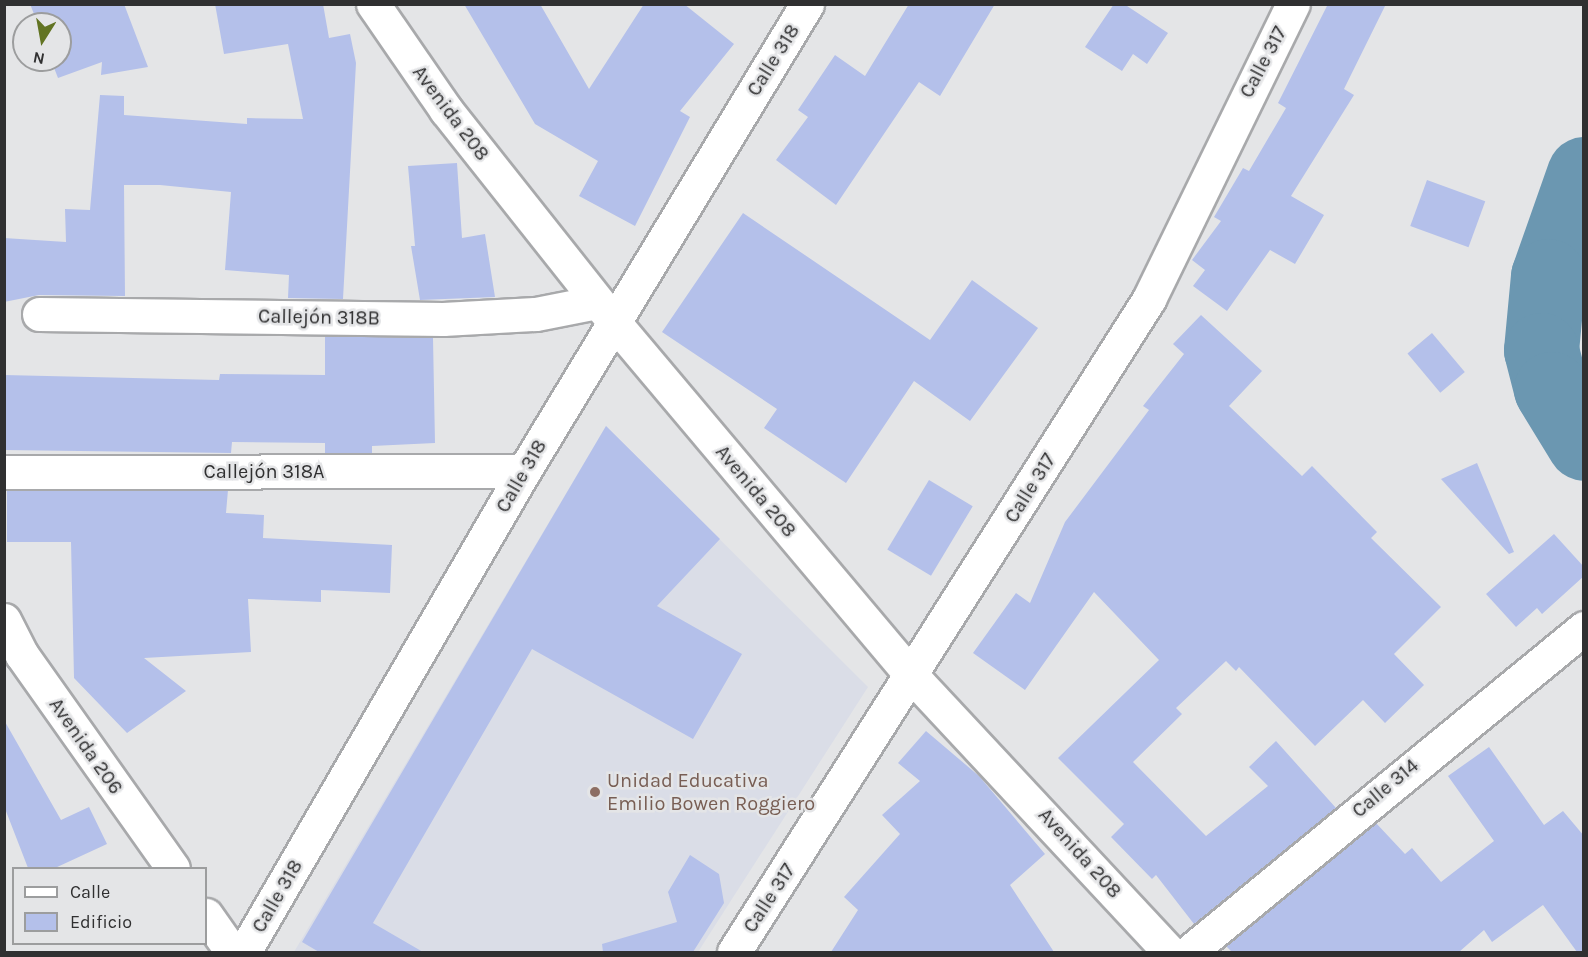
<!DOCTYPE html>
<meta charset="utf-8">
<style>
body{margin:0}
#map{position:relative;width:1588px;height:957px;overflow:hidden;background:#e4e5e7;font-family:Karla,sans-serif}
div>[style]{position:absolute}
.built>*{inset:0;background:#dadde7}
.river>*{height:75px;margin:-37.5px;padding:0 37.5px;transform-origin:37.5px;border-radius:37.5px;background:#6b97b1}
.building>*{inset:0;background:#b4c0ea;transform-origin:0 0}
.roads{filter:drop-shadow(2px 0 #a8a9ab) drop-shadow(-2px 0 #a8a9ab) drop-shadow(0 2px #a8a9ab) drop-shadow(0 -2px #a8a9ab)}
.minor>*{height:33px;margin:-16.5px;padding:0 16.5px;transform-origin:16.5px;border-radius:16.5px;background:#fff}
.dots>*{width:16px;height:16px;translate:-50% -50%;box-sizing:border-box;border:3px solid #e4e5e7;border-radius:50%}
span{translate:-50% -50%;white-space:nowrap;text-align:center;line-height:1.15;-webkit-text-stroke:5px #e4e5e7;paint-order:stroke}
.street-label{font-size:20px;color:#303031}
.education-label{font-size:20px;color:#785e54}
.left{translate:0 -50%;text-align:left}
.frame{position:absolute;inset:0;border:6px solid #303031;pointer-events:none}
.legend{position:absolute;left:12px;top:867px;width:195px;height:78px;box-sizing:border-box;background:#e4e5e7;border:2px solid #9c9d9e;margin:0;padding:8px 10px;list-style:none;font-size:18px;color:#303031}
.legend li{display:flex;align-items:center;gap:12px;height:30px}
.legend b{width:30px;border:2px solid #9c9d9e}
.north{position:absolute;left:12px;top:12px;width:60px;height:60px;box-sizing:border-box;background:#e4e5e7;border:2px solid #9c9d9e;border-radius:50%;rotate:191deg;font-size:16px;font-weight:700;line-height:24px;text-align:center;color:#303031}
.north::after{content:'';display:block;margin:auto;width:21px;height:27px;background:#627423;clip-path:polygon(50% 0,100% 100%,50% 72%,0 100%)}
</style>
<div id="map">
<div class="built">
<i style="clip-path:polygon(606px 426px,868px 687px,698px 952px,294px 952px)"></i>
</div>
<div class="river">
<i style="left:1584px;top:174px;width:108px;rotate:109.4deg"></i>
<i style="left:1548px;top:276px;width:74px;rotate:95.4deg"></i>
<i style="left:1541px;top:350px;width:40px;rotate:75.6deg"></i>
<i style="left:1551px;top:389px;width:63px;rotate:58.6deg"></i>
</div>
<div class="building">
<i style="clip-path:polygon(30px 4px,124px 4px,148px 67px,101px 75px,102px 62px,58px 78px,51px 60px,60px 60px,60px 24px,38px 24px)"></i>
<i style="clip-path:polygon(215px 4px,323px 4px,329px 38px,350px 34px,356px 63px,343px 299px,288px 298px,289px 275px,225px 270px,231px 192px,160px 185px,124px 185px,125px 296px,39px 295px,4px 302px,4px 238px,66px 242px,65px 209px,90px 210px,100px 95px,124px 96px,124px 115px,247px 124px,247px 118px,303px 119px,288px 44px,224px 54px)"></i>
<i style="clip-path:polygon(464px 4px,540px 4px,589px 89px,644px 4px,684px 4px,734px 44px,680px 111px,690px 117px,635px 226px,579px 196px,598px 161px,535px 124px)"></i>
<i style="clip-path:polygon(909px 4px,995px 4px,940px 96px,919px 82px,836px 205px,776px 160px,808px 117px,798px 110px,835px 55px,865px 76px)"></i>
<i style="clip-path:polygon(1114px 4px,1124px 4px,1168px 33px,1147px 64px,1133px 54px,1122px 71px,1085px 47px)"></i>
<i style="clip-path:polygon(1328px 4px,1386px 4px,1344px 89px,1354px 95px,1291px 196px,1324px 215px,1295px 264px,1270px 250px,1227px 311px,1193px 286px,1205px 270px,1192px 260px,1221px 221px,1214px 217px,1243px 168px,1249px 171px,1286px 108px,1278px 103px)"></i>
<i style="clip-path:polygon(457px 163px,462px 238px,485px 234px,495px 297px,420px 300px,411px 246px,415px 246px,408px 166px)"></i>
<i style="left:1427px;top:180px;width:62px;height:49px;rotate:20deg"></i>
<i style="clip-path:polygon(743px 213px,930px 340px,972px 280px,1038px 328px,970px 421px,914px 381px,846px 483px,764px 428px,777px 409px,662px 332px)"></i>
<i style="clip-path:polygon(1201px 315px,1262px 371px,1229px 406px,1302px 476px,1312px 466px,1377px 532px,1371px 538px,1441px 607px,1394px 654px,1424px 685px,1385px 723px,1363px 700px,1315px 746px,1239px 667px,1236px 671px,1226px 661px,1176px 708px,1182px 714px,1133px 762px,1206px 836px,1268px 786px,1249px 767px,1276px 741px,1336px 808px,1194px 924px,1156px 875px,1152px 879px,1111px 837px,1124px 824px,1058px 758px,1159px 660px,1094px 592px,1025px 690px,973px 653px,1016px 593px,1030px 603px,1065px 522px,1149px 410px,1143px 406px,1184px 354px,1173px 344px)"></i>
<i style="left:1432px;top:333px;width:51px;height:32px;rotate:50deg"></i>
<i style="clip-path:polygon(325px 336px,433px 338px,435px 443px,372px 446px,372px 453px,325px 453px,325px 443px,232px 442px,231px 453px,4px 450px,4px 375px,219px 380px,220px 374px,325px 375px)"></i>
<i style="clip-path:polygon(606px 426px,720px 539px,657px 606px,742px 654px,693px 739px,532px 649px,373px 923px,423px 952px,319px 952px,302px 942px)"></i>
<i style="clip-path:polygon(1477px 463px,1514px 552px,1509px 554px,1441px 479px)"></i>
<i style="left:929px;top:480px;width:51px;height:81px;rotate:31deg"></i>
<i style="clip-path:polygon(228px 490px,226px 513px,264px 515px,263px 538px,392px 545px,390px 593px,321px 590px,321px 602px,248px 599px,251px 652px,144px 658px,186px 691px,127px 733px,74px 678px,71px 542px,7px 542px,7px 491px)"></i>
<i style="clip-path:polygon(1554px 534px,1584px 567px,1584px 576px,1542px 614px,1537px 608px,1516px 627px,1486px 594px)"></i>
<i style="clip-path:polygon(4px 720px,61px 820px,89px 807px,107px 844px,55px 868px,28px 868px,4px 806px)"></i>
<i style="clip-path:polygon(926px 731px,979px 776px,1045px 854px,1010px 885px,1054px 952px,831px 952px,858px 910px,844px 897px,900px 834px,882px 815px,920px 781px,898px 763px)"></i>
<i style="clip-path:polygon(1489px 747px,1544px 825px,1563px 811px,1584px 836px,1584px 952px,1577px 952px,1543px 905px,1492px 942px,1484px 930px,1459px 952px,1232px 952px,1226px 946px,1376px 823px,1405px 854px,1412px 848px,1441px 882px,1494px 841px,1448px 776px)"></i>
<i style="clip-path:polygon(690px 855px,719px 874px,724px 903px,693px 952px,603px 952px,602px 944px,677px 922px,668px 892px)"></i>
</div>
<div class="roads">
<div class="minor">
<i style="left:373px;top:4px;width:129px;rotate:55.4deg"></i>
<i style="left:446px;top:110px;width:269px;rotate:51.6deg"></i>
<i style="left:613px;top:321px;width:464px;rotate:49.9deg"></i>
<i style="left:912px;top:676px;width:377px;rotate:47deg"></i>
<i style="left:39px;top:314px;width:404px;rotate:0.7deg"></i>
<i style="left:443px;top:319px;width:93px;rotate:-3.1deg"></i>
<i style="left:536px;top:314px;width:62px;rotate:-11.1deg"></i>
<i style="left:4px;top:472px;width:520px;rotate:-0.11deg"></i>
<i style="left:4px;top:620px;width:39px;rotate:63deg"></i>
<i style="left:22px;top:655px;width:261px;rotate:54.7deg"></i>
<i style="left:206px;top:915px;width:45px;rotate:54.9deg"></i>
<i style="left:244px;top:952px;width:557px;rotate:-59.8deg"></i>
<i style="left:524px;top:471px;width:546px;rotate:-58.78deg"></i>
<i style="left:734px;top:952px;width:774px;rotate:-57.56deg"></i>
<i style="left:1149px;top:299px;width:328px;rotate:-64deg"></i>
<i style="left:1189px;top:952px;width:511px;rotate:-39.36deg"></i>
</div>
</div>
<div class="dots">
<i style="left:595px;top:792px;background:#8d6e63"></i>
</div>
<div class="street-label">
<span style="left:773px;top:60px;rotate:-58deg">Calle 318</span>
<span style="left:1263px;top:62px;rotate:-62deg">Calle 317</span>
<span style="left:451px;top:113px;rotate:53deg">Avenida 208</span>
<span style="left:319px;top:317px;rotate:1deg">Callejón 318B</span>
<span style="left:264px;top:471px">Callejón 318A</span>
<span style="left:521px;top:476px;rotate:-60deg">Calle 318</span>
<span style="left:1030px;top:488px;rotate:-58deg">Calle 317</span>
<span style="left:756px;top:491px;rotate:50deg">Avenida 208</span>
<span style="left:86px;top:746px;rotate:55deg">Avenida 206</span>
<span style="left:1385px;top:788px;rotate:-40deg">Calle 314</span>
<span style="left:1080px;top:853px;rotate:48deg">Avenida 208</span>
<span style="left:277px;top:896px;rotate:-60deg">Calle 318</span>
<span style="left:769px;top:898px;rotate:-57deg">Calle 317</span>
</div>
<div class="education-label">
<span class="left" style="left:607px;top:792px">Unidad Educativa<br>Emilio Bowen Roggiero</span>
</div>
<div class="frame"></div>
<ul class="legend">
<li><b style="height:8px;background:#fff"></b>Calle</li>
<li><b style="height:16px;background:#b4c0ea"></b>Edificio</li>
</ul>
<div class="north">N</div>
</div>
